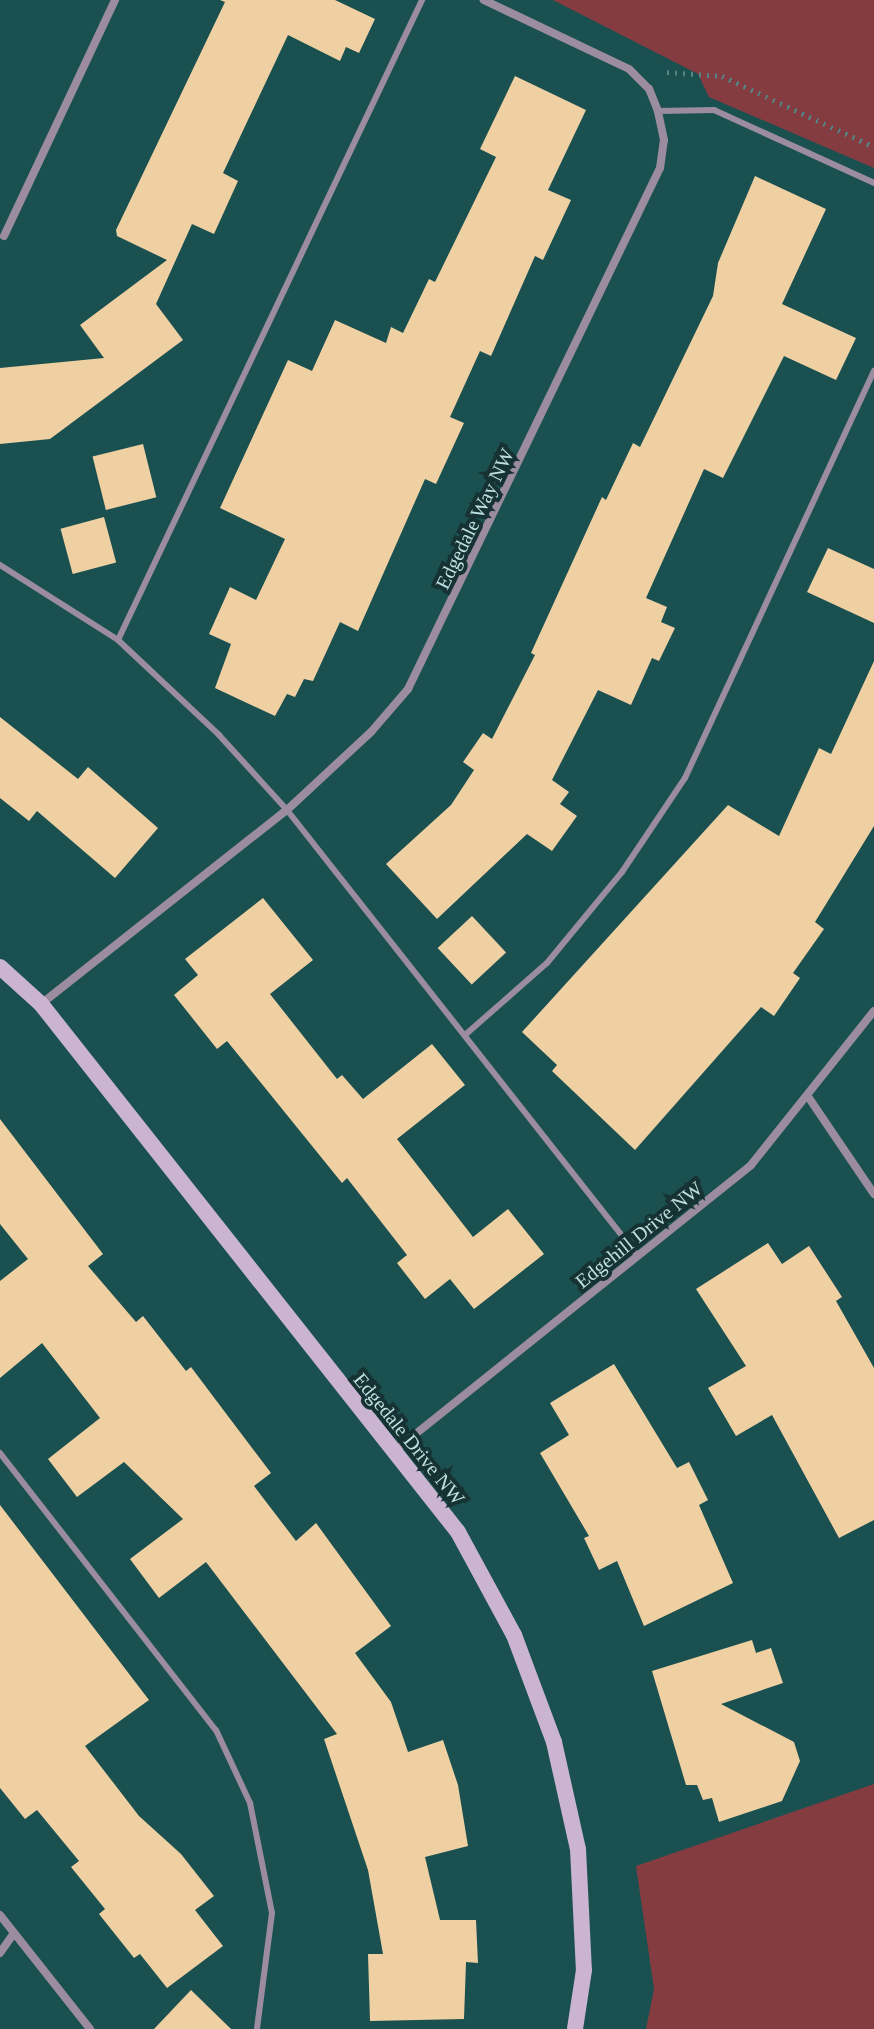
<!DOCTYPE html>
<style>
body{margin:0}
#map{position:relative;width:874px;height:2029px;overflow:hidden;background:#1b5051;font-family:"Times New Roman",serif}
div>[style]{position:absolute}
.green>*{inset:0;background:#853c41}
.building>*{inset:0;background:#efd0a2;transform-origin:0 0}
.path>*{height:5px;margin-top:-2.5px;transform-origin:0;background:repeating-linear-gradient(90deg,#558384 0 2px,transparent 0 8px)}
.lane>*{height:6px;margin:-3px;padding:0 3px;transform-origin:3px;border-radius:3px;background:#9b8d9f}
.street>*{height:8px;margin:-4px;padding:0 4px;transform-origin:4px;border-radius:4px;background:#9b8d9f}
.secondary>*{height:16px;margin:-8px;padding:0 8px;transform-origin:8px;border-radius:8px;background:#cab4d1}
span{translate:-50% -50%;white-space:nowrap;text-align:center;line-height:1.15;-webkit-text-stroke:8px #163233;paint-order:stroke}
.street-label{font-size:20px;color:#bfe0e1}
</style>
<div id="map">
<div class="green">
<i style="clip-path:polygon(553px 0,874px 0,874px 168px,709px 97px,698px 74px)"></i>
<i style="clip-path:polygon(874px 1784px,874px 2029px,646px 2029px,654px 1989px,636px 1866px)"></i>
</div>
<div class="building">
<i style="clip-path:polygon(220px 0,335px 0,375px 19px,359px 53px,346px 47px,340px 61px,288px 35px,223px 173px,238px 181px,214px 234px,192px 224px,156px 304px,183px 340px,50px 439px,0 444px,0 368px,104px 358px,80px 325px,167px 260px,117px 236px,116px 230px,225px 2px)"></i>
<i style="clip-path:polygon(515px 76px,586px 110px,548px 190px,571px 200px,543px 260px,535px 256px,491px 356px,480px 351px,450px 417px,464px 423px,436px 484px,425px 479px,358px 631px,340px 622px,313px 681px,304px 679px,295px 697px,287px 694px,275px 716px,215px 688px,231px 644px,209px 634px,230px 587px,256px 600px,285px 539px,220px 508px,288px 360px,312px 371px,335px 320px,386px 343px,391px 327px,403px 333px,429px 279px,435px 282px,496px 157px,480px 149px)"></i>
<i style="clip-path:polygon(755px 176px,826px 209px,782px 304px,856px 338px,836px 380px,784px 356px,723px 478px,704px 469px,646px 598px,667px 607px,661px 622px,675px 628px,659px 661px,652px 658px,631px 705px,598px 690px,552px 780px,569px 792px,560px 804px,577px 816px,552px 851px,527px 834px,437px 919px,386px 864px,451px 805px,474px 770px,463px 762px,483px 733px,492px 739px,535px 655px,531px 653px,602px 497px,606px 500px,633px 443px,640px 447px,713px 296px,718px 263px)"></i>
<i style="left:143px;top:444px;width:55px;height:52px;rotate:76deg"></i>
<i style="left:104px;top:517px;width:47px;height:45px;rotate:75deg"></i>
<i style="clip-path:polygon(828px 548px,874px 569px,874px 623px,807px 592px)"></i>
<i style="clip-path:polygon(874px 661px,874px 826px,815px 922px,824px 929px,793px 973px,800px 978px,774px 1016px,761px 1007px,635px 1150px,552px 1071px,557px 1065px,522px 1032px,728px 805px,779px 836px,819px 748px,831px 754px)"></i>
<i style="clip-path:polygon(0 717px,78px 779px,88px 767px,158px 828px,115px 878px,37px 811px,29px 821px,0 798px)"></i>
<i style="clip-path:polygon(263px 898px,313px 960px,270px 994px,337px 1079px,342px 1075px,363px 1099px,432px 1044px,465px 1085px,397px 1139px,473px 1237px,508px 1209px,544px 1254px,474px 1309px,450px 1279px,425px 1299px,397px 1263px,407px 1255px,347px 1178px,342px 1183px,227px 1041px,217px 1049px,174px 995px,198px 975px,185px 959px)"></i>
<i style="left:472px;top:916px;width:50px;height:47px;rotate:47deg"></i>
<i style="clip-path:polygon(0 1119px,103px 1254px,88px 1266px,136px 1322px,143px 1316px,186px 1371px,191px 1367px,271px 1473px,254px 1486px,296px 1541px,316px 1523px,391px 1626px,355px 1653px,391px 1702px,408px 1752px,443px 1740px,458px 1785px,468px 1846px,425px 1857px,440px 1920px,476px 1920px,478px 1963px,466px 1962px,464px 2019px,370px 2021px,368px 1954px,383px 1954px,368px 1870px,324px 1739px,337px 1734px,206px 1562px,159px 1598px,130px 1559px,183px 1519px,124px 1462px,77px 1497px,48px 1459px,100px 1418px,42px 1343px,0 1378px,0 1281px,28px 1259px,0 1224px)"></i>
<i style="clip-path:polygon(768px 1243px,782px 1264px,809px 1246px,842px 1297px,836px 1301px,874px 1368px,874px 1520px,839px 1538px,772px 1415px,736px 1436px,708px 1388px,746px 1366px,696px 1289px)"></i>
<i style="clip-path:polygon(614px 1364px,677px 1468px,689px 1462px,708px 1500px,699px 1505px,733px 1583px,644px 1626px,617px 1561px,599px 1570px,584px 1538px,589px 1536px,540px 1453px,569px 1435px,550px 1403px)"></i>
<i style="clip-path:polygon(0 1505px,149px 1700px,85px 1746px,139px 1816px,181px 1854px,214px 1896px,195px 1910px,223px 1946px,167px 1988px,140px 1954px,134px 1958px,99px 1914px,105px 1909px,71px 1867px,79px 1861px,37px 1810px,25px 1819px,0 1788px)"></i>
<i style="clip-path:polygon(752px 1640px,756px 1653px,771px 1648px,783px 1683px,721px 1704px,794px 1742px,800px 1761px,782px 1801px,719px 1822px,712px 1798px,703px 1800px,697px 1785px,686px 1785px,652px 1671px)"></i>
<i style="clip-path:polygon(191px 1990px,231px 2029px,154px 2029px)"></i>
</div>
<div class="path">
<i style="left:667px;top:72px;width:55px;rotate:4.2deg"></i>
<i style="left:722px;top:76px;width:168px;rotate:25deg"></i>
</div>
<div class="lane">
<i style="left:658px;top:111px;width:56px;rotate:-1deg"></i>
<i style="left:714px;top:110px;width:176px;rotate:24.5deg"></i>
<i style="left:0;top:565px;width:140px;rotate:32.4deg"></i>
<i style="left:118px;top:640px;width:139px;rotate:43.2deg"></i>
<i style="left:219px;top:735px;width:101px;rotate:47.8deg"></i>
<i style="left:287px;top:810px;width:568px;rotate:51.8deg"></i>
<i style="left:118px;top:640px;width:709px;rotate:-64.59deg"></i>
<i style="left:465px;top:1035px;width:109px;rotate:-41.3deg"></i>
<i style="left:547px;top:963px;width:118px;rotate:-50.5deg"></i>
<i style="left:622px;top:872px;width:113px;rotate:-56.2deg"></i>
<i style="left:685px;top:778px;width:449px;rotate:-65.1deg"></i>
<i style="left:0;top:1453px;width:351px;rotate:52.1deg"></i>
<i style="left:216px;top:1730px;width:81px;rotate:65deg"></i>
<i style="left:250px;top:1803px;width:112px;rotate:78.7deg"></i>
<i style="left:272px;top:1913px;width:117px;rotate:97.4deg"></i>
</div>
<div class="street">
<i style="left:4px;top:236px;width:261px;rotate:-64.8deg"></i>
<i style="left:41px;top:1004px;width:313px;rotate:-38.3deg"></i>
<i style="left:287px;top:810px;width:115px;rotate:-42.9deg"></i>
<i style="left:371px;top:732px;width:57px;rotate:-49.3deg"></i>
<i style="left:408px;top:689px;width:579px;rotate:-64.19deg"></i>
<i style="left:660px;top:168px;width:28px;rotate:-82deg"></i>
<i style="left:664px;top:140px;width:30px;rotate:-102deg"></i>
<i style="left:658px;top:111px;width:24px;rotate:-112deg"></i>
<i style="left:649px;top:89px;width:28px;rotate:-135deg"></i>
<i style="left:629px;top:69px;width:161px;rotate:-154.6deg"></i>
<i style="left:809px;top:1098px;width:116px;rotate:55.9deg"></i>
<i style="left:393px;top:1452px;width:459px;rotate:-38.7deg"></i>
<i style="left:751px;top:1165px;width:197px;rotate:-51.4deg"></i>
<i style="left:0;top:1915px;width:145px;rotate:51.7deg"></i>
<i style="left:0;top:1953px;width:24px;rotate:-55deg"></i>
</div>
<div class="secondary">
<i style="left:0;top:967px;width:55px;rotate:42.1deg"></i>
<i style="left:41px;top:1004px;width:673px;rotate:51.7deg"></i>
<i style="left:458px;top:1532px;width:117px;rotate:61.5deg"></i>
<i style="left:514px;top:1635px;width:114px;rotate:69.5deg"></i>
<i style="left:554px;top:1742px;width:110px;rotate:77.4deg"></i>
<i style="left:578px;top:1849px;width:121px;rotate:87.2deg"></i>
<i style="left:584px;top:1970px;width:60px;rotate:98.7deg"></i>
</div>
<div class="street-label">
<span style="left:475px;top:519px;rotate:-64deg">Edgedale Way NW</span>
<span style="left:639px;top:1235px;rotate:-39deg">Edgehill Drive NW</span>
<span style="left:409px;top:1439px;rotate:51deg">Edgedale Drive NW</span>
</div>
</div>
